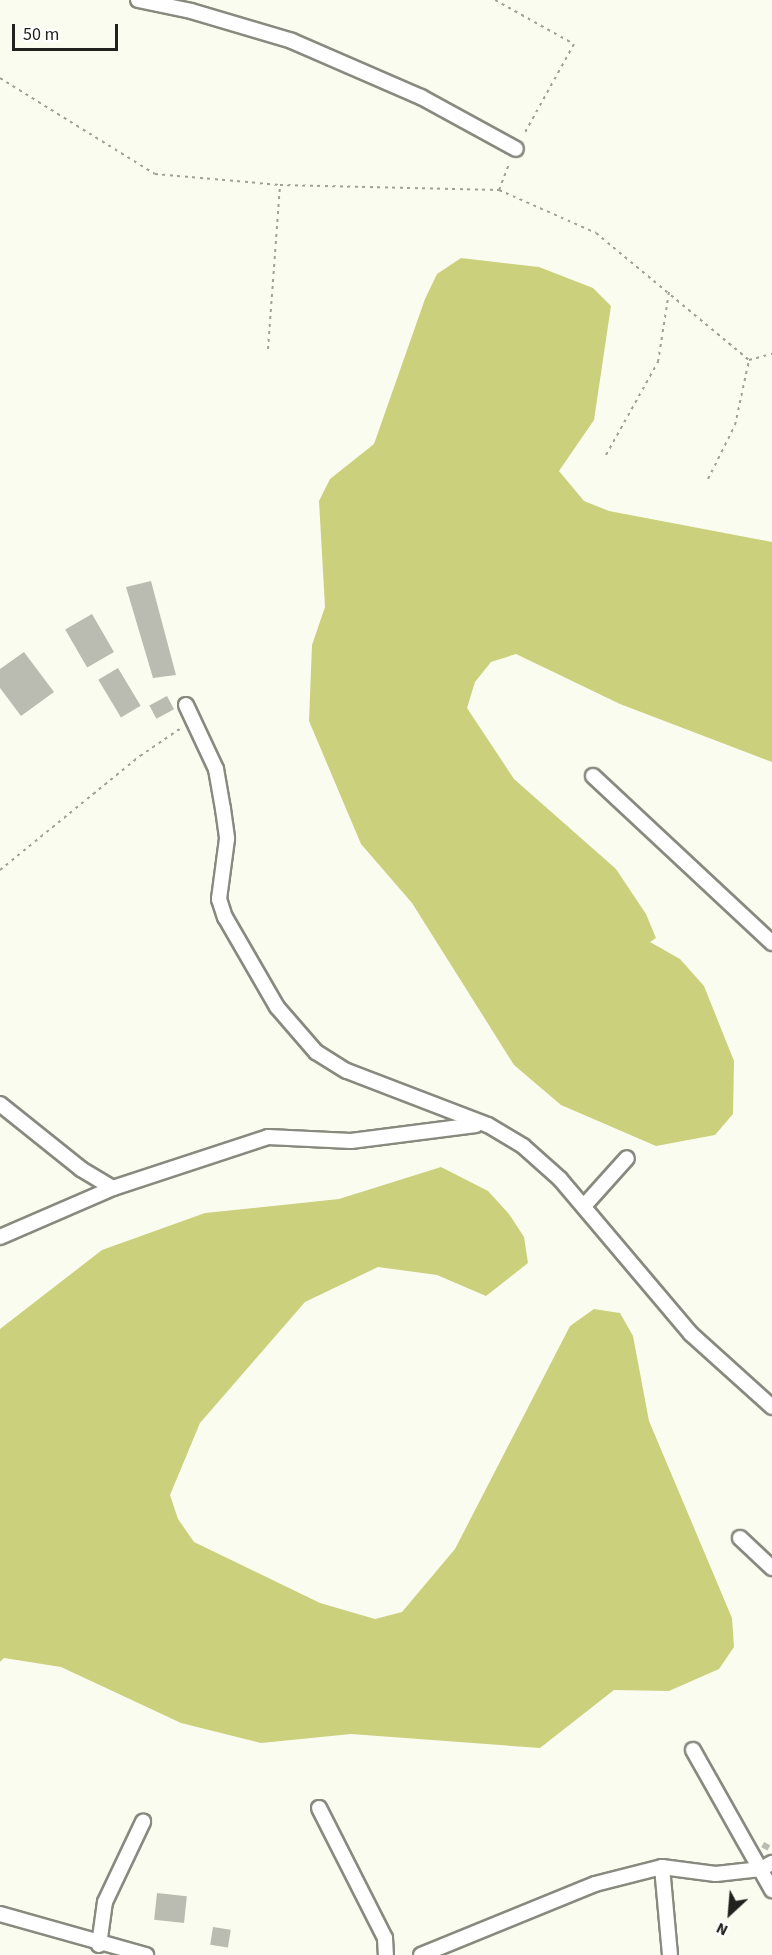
<!DOCTYPE html>
<style>
body{margin:0}
#map{position:relative;width:772px;height:1955px;overflow:hidden;background:#fbfcf0;font-family:"Source Sans 3",sans-serif}
div>[style]{position:absolute}
.forest>*{inset:0;background:#cbd07d}
.building>*{inset:0;background:#bbbcb1;transform-origin:0 0}
.path>*{height:2px;margin-top:-1px;transform-origin:0;background:repeating-linear-gradient(90deg,#9fa097 0 3px,transparent 0 7.5px)}
.roads{filter:drop-shadow(2px 0 #888a7f) drop-shadow(-2px 0 #888a7f) drop-shadow(0 2px #888a7f) drop-shadow(0 -2px #888a7f)}
.minor>*{height:14px;margin:-7px;padding:0 7px;transform-origin:7px;border-radius:7px;background:#fff}
span{translate:-50% -50%;white-space:nowrap;text-align:center;line-height:1.15;-webkit-text-stroke:5px #fff;paint-order:stroke}
.north{position:absolute;left:700px;top:1883px;width:60px;height:60px;-webkit-text-stroke:4px #fff;paint-order:stroke;rotate:206deg;font-size:16px;font-weight:700;line-height:24px;text-align:center;color:#21221e}
.north::after{content:'';display:block;margin:auto;width:21px;height:27px;background:#21221e;clip-path:polygon(50% 0,100% 100%,50% 72%,0 100%)}
.scale{position:absolute;left:12px;top:24px;width:106px;height:27px;box-sizing:border-box;border:3px solid #21221e;border-top:0;padding-left:8px;font-size:18px;line-height:21px;white-space:nowrap;color:#21221e;-webkit-text-stroke:4px #fff;paint-order:stroke}
</style>
<div id="map">
<div class="forest">
<i style="clip-path:polygon(461px 258px,539px 267px,593px 288px,611px 306px,594px 420px,559px 471px,584px 501px,609px 511px,772px 542px,772px 762px,620px 704px,516px 654px,491px 662px,475px 682px,467px 708px,514px 779px,616px 869px,646px 914px,656px 938px,650px 942px,680px 959px,704px 986px,734px 1061px,733px 1114px,715px 1135px,656px 1146px,561px 1105px,514px 1065px,412px 903px,361px 844px,309px 721px,312px 645px,325px 607px,319px 501px,330px 479px,374px 444px,425px 299px,437px 274px)"></i>
<i style="clip-path:polygon(441px 1167px,488px 1191px,509px 1214px,524px 1237px,528px 1263px,486px 1296px,437px 1275px,378px 1267px,305px 1302px,200px 1423px,170px 1495px,178px 1519px,194px 1542px,320px 1603px,375px 1619px,402px 1612px,455px 1549px,570px 1326px,594px 1309px,620px 1313px,633px 1336px,649px 1421px,732px 1618px,734px 1647px,719px 1669px,669px 1691px,614px 1690px,540px 1748px,351px 1734px,261px 1743px,181px 1723px,61px 1667px,4px 1658px,0 1662px,0 1329px,102px 1250px,205px 1213px,339px 1199px)"></i>
</div>
<div class="building">
<i style="clip-path:polygon(151px 581px,176px 675px,153px 678px,126px 587px)"></i>
<i style="left:92px;top:614px;width:44px;height:31px;rotate:60deg"></i>
<i style="clip-path:polygon(24px 652px,54px 692px,21px 716px,0 688px,0 669px)"></i>
<i style="left:118px;top:668px;width:44px;height:23px;rotate:59deg"></i>
<i style="left:167px;top:696px;width:15px;height:20px;rotate:62deg"></i>
<i style="left:764px;top:1842px;width:7px;height:6px;rotate:27deg"></i>
<i style="left:157px;top:1893px;width:30px;height:27px;rotate:6deg"></i>
<i style="left:213px;top:1927px;width:18px;height:18px;rotate:9deg"></i>
</div>
<div class="path">
<i style="left:495px;top:0;width:90px;rotate:29.1deg"></i>
<i style="left:574px;top:44px;width:105px;rotate:119deg"></i>
<i style="left:0;top:78px;width:182px;rotate:31.8deg"></i>
<i style="left:155px;top:174px;width:125px;rotate:5deg"></i>
<i style="left:280px;top:185px;width:219px;rotate:1.3deg"></i>
<i style="left:499px;top:190px;width:106px;rotate:23.9deg"></i>
<i style="left:596px;top:233px;width:199px;rotate:39.7deg"></i>
<i style="left:749px;top:360px;width:24px;rotate:-15deg"></i>
<i style="left:499px;top:190px;width:30px;rotate:-69deg"></i>
<i style="left:268px;top:349px;width:164px;rotate:-85.8deg"></i>
<i style="left:606px;top:455px;width:107px;rotate:-60.8deg"></i>
<i style="left:658px;top:362px;width:71px;rotate:-81.1deg"></i>
<i style="left:708px;top:479px;width:60px;rotate:-63.4deg"></i>
<i style="left:735px;top:425px;width:66px;rotate:-77.8deg"></i>
<i style="left:0;top:870px;width:181px;rotate:-39.2deg"></i>
<i style="left:140px;top:756px;width:50px;rotate:-34.3deg"></i>
</div>
<div class="roads">
<div class="minor">
<i style="left:138px;top:0;width:54px;rotate:11.7deg"></i>
<i style="left:191px;top:11px;width:105px;rotate:16.5deg"></i>
<i style="left:292px;top:41px;width:141px;rotate:23.5deg"></i>
<i style="left:421px;top:97px;width:108px;rotate:28.7deg"></i>
<i style="left:186px;top:705px;width:71px;rotate:64.9deg"></i>
<i style="left:216px;top:769px;width:41px;rotate:80.1deg"></i>
<i style="left:223px;top:809px;width:30px;rotate:82deg"></i>
<i style="left:227px;top:839px;width:61px;rotate:97.6deg"></i>
<i style="left:219px;top:899px;width:19px;rotate:72deg"></i>
<i style="left:225px;top:917px;width:104px;rotate:60deg"></i>
<i style="left:277px;top:1007px;width:60px;rotate:49.1deg"></i>
<i style="left:316px;top:1052px;width:36px;rotate:32deg"></i>
<i style="left:347px;top:1071px;width:151px;rotate:21deg"></i>
<i style="left:488px;top:1125px;width:41px;rotate:31deg"></i>
<i style="left:523px;top:1146px;width:50px;rotate:41.7deg"></i>
<i style="left:560px;top:1179px;width:203px;rotate:49.8deg"></i>
<i style="left:691px;top:1334px;width:109px;rotate:42deg"></i>
<i style="left:593px;top:776px;width:245px;rotate:43deg"></i>
<i style="left:0;top:1104px;width:104px;rotate:38.7deg"></i>
<i style="left:81px;top:1169px;width:37px;rotate:31deg"></i>
<i style="left:113px;top:1188px;width:163px;rotate:-18.2deg"></i>
<i style="left:268px;top:1137px;width:83px;rotate:2.8deg"></i>
<i style="left:351px;top:1141px;width:126px;rotate:-7.3deg"></i>
<i style="left:584px;top:1206px;width:64px;rotate:-48.1deg"></i>
<i style="left:0;top:1237px;width:123px;rotate:-23.4deg"></i>
<i style="left:740px;top:1538px;width:44px;rotate:43.2deg"></i>
<i style="left:693px;top:1750px;width:161px;rotate:60.6deg"></i>
<i style="left:319px;top:1808px;width:146px;rotate:63.1deg"></i>
<i style="left:385px;top:1938px;width:17px;rotate:87deg"></i>
<i style="left:662px;top:1867px;width:88px;rotate:84.8deg"></i>
<i style="left:0;top:1914px;width:152px;rotate:15.7deg"></i>
<i style="left:99px;top:1945px;width:43px;rotate:-82.1deg"></i>
<i style="left:105px;top:1902px;width:89px;rotate:-64.6deg"></i>
<i style="left:421px;top:1955px;width:188px;rotate:-22.2deg"></i>
<i style="left:595px;top:1884px;width:69px;rotate:-14.2deg"></i>
<i style="left:662px;top:1867px;width:54px;rotate:7.4deg"></i>
<i style="left:716px;top:1874px;width:45px;rotate:-6.3deg"></i>
<i style="left:761px;top:1869px;width:13px;rotate:-29deg"></i>
</div>
</div>
<div class="north">N</div>
<div class="scale">50 m</div>
</div>
